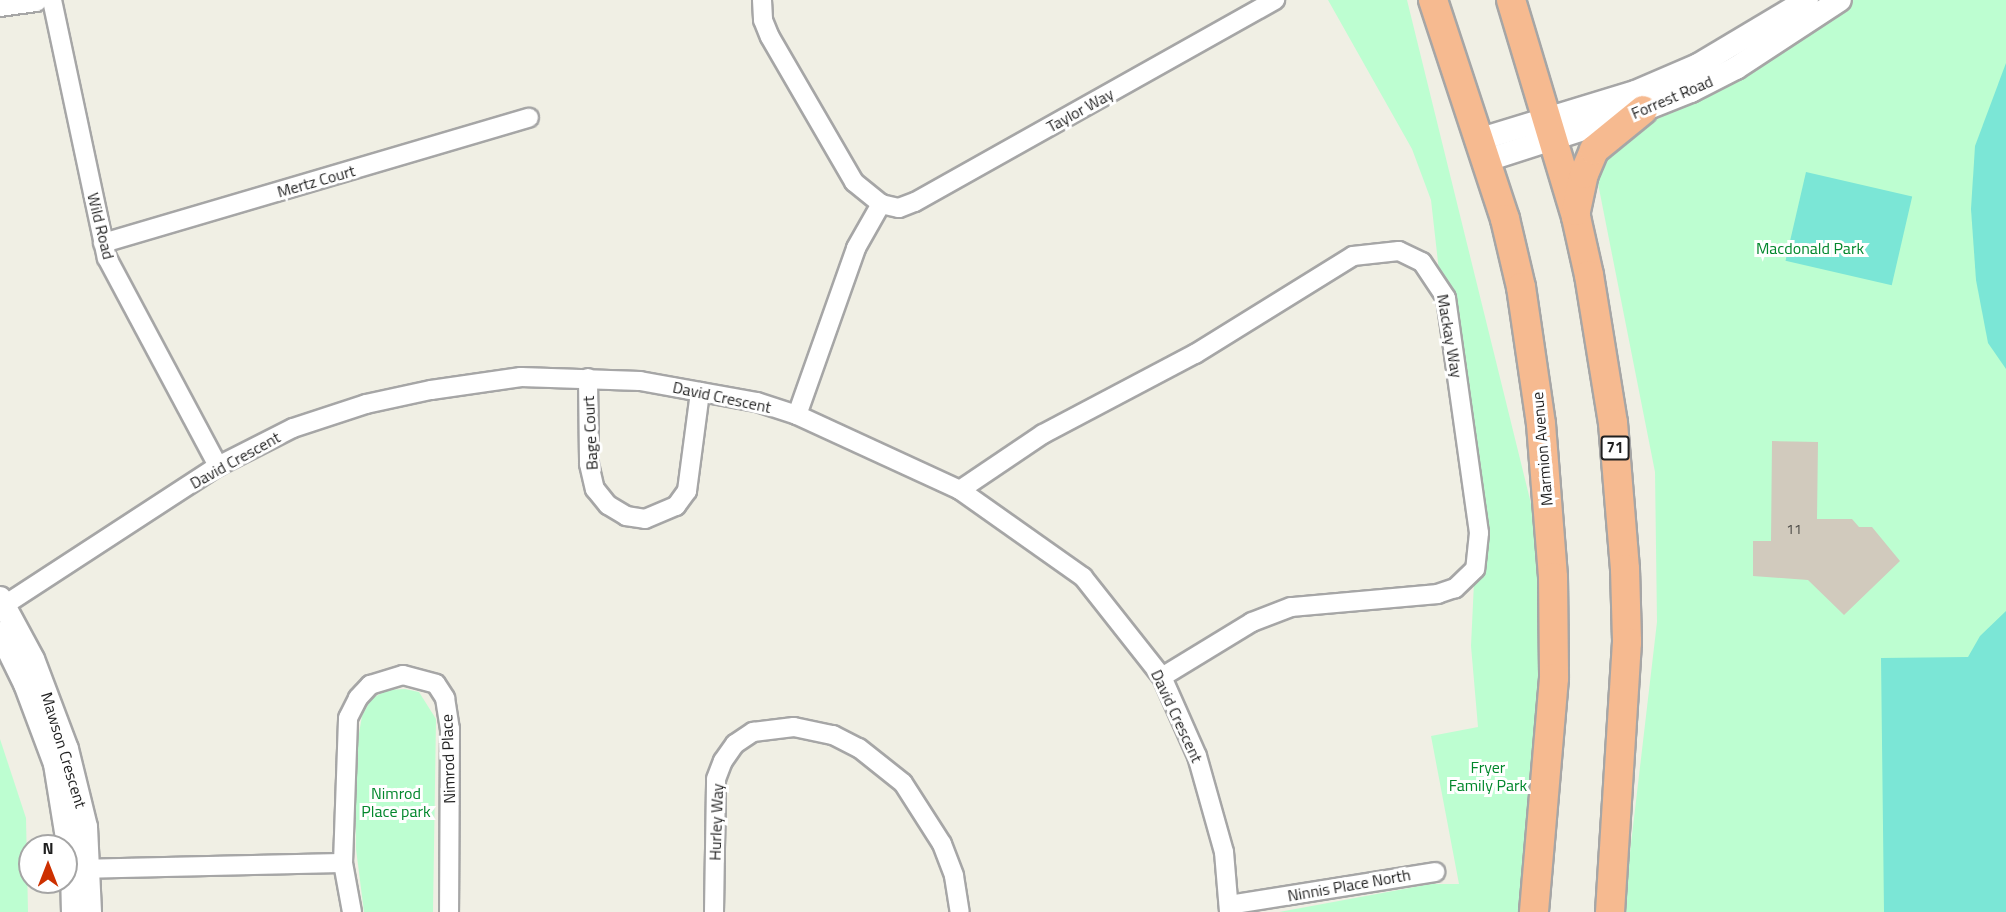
<!DOCTYPE html>
<style>
body{margin:0}
#map{position:relative;width:2006px;height:912px;overflow:hidden;background:#f0efe4;font-family:"Titillium Web",sans-serif}
div>[style]{position:absolute}
.park>*{inset:0;background:#bdfed1}
.pitch>*{inset:0;background:#7be6d6;transform-origin:0 0}
.building>*{inset:0;background:#d1cabd}
.roads{filter:drop-shadow(2px 0 #a6a6a6) drop-shadow(-2px 0 #a6a6a6) drop-shadow(0 2px #a6a6a6) drop-shadow(0 -2px #a6a6a6)}
.minor>*{height:18px;margin:-9px;padding:0 9px;transform-origin:9px;border-radius:9px;background:#fff}
.tertiary>*{height:22px;margin:-11px;padding:0 11px;transform-origin:11px;border-radius:11px;background:#fff}
.trunk>*{height:28px;margin:-14px;padding:0 14px;transform-origin:14px;border-radius:14px;background:#f6ba90}
span{translate:-50% -50%;white-space:nowrap;text-align:center;line-height:1.15;-webkit-text-stroke:6px #fff;paint-order:stroke}
.number-label{font-size:14px;color:#4c4a46}
.number-label span{-webkit-text-stroke-width:0}
.shield-label span{padding:2px 4px;background:#fff;border:2px solid;border-radius:4px;-webkit-text-stroke-width:0}
.shield-label{font-size:15px;color:#1f1f1f;font-weight:700}
.street-label{font-size:16px;color:#1f1f1f}
.park-label{font-size:16px;color:#02872c}
.north{position:absolute;left:18px;top:834px;width:60px;height:60px;box-sizing:border-box;background:#fff;border:2px solid #a5a5a5;border-radius:50%;rotate:0deg;font-size:16px;font-weight:700;line-height:24px;text-align:center;color:#1f1f1f}
.north::after{content:'';display:block;margin:auto;width:21px;height:27px;background:#cd3000;clip-path:polygon(50% 0,100% 100%,50% 72%,0 100%)}
</style>
<div id="map">
<div class="park">
<i style="clip-path:polygon(1328px 0,1407px 0,1553px 593px,1525px 912px,1279px 912px,1431px 884px,1459px 884px,1431px 736px,1478px 727px,1471px 646px,1474px 582px,1431px 200px,1412px 149px)"></i>
<i style="clip-path:polygon(1826px 0,2006px 0,2006px 912px,1623px 912px,1657px 622px,1655px 472px,1589px 138px)"></i>
<i style="clip-path:polygon(405px 689px,419px 692px,436px 719px,433px 912px,364px 912px,356px 849px,355px 756px,362px 716px,371px 699px,387px 690px)"></i>
<i style="clip-path:polygon(0 739px,26px 818px,28px 912px,0 912px)"></i>
</div>
<div class="pitch">
<i style="clip-path:polygon(2006px 63px,2006px 369px,1988px 343px,1976px 280px,1971px 209px,1975px 146px)"></i>
<i style="left:1806px;top:172px;width:109px;height:91px;rotate:13deg"></i>
<i style="clip-path:polygon(2006px 611px,2006px 912px,1884px 912px,1881px 658px,1968px 657px,1980px 636px)"></i>
</div>
<div class="building">
<i style="clip-path:polygon(1772px 441px,1818px 442px,1817px 519px,1852px 519px,1859px 527px,1872px 527px,1900px 561px,1844px 615px,1808px 580px,1753px 576px,1753px 541px,1771px 541px)"></i>
</div>
<div class="roads">
<div class="minor">
<i style="left:52px;top:0;width:264px;rotate:78deg"></i>
<i style="left:107px;top:258px;width:236px;rotate:61.9deg"></i>
<i style="left:762px;top:0;width:20px;rotate:87deg"></i>
<i style="left:763px;top:20px;width:18px;rotate:68deg"></i>
<i style="left:770px;top:37px;width:168px;rotate:59.9deg"></i>
<i style="left:854px;top:182px;width:35px;rotate:39deg"></i>
<i style="left:881px;top:204px;width:18px;rotate:13deg"></i>
<i style="left:899px;top:208px;width:17px;rotate:-21deg"></i>
<i style="left:915px;top:202px;width:413px;rotate:-29.3deg"></i>
<i style="left:103px;top:243px;width:444px;rotate:-16.4deg"></i>
<i style="left:588px;top:378px;width:86px;rotate:89.3deg"></i>
<i style="left:589px;top:464px;width:26px;rotate:77deg"></i>
<i style="left:595px;top:489px;width:21px;rotate:51deg"></i>
<i style="left:608px;top:505px;width:21px;rotate:31deg"></i>
<i style="left:626px;top:516px;width:19px;rotate:9deg"></i>
<i style="left:645px;top:519px;width:34px;rotate:-23deg"></i>
<i style="left:676px;top:506px;width:19px;rotate:-54deg"></i>
<i style="left:687px;top:491px;width:100px;rotate:-82.5deg"></i>
<i style="left:797px;top:415px;width:177px;rotate:-70.5deg"></i>
<i style="left:856px;top:248px;width:51px;rotate:-60.4deg"></i>
<i style="left:960px;top:490px;width:100px;rotate:-34deg"></i>
<i style="left:1043px;top:434px;width:172px;rotate:-27.8deg"></i>
<i style="left:1195px;top:354px;width:186px;rotate:-31.8deg"></i>
<i style="left:1353px;top:256px;width:46px;rotate:-6.2deg"></i>
<i style="left:1399px;top:251px;width:25px;rotate:26deg"></i>
<i style="left:1422px;top:262px;width:43px;rotate:56.3deg"></i>
<i style="left:1446px;top:298px;width:237px;rotate:82deg"></i>
<i style="left:1479px;top:533px;width:36px;rotate:96deg"></i>
<i style="left:1475px;top:569px;width:28px;rotate:136deg"></i>
<i style="left:1455px;top:588px;width:18px;rotate:161deg"></i>
<i style="left:1438px;top:594px;width:148px;rotate:174.9deg"></i>
<i style="left:1291px;top:607px;width:42px;rotate:159deg"></i>
<i style="left:1252px;top:622px;width:105px;rotate:148.6deg"></i>
<i style="left:0;top:608px;width:260px;rotate:-33.1deg"></i>
<i style="left:218px;top:466px;width:84px;rotate:-26.9deg"></i>
<i style="left:293px;top:428px;width:77px;rotate:-18.2deg"></i>
<i style="left:366px;top:404px;width:66px;rotate:-12.2deg"></i>
<i style="left:431px;top:390px;width:91px;rotate:-8.2deg"></i>
<i style="left:521px;top:377px;width:119px;rotate:1.9deg"></i>
<i style="left:640px;top:381px;width:119px;rotate:10.2deg"></i>
<i style="left:757px;top:402px;width:42px;rotate:18deg"></i>
<i style="left:797px;top:415px;width:179px;rotate:24.7deg"></i>
<i style="left:960px;top:490px;width:151px;rotate:35.3deg"></i>
<i style="left:1083px;top:577px;width:127px;rotate:51.7deg"></i>
<i style="left:1162px;top:677px;width:86px;rotate:66.1deg"></i>
<i style="left:1197px;top:756px;width:100px;rotate:74.3deg"></i>
<i style="left:1224px;top:852px;width:60px;rotate:85.2deg"></i>
<i style="left:75px;top:869px;width:268px;rotate:-1.3deg"></i>
<i style="left:1229px;top:905px;width:209px;rotate:-9.1deg"></i>
<i style="left:352px;top:912px;width:50px;rotate:-100.4deg"></i>
<i style="left:343px;top:863px;width:145px;rotate:-88deg"></i>
<i style="left:348px;top:718px;width:22px;rotate:-63deg"></i>
<i style="left:358px;top:698px;width:18px;rotate:-47deg"></i>
<i style="left:370px;top:685px;width:34px;rotate:-17deg"></i>
<i style="left:403px;top:675px;width:34px;rotate:15deg"></i>
<i style="left:436px;top:684px;width:17px;rotate:57deg"></i>
<i style="left:445px;top:698px;width:31px;rotate:81deg"></i>
<i style="left:450px;top:729px;width:183px;rotate:90.3deg"></i>
<i style="left:714px;top:912px;width:133px;rotate:-89.1deg"></i>
<i style="left:716px;top:779px;width:19px;rotate:-69deg"></i>
<i style="left:723px;top:761px;width:21px;rotate:-55deg"></i>
<i style="left:735px;top:744px;width:22px;rotate:-34deg"></i>
<i style="left:753px;top:732px;width:41px;rotate:-7deg"></i>
<i style="left:794px;top:727px;width:40px;rotate:12deg"></i>
<i style="left:833px;top:735px;width:29px;rotate:27deg"></i>
<i style="left:859px;top:748px;width:56px;rotate:38.5deg"></i>
<i style="left:903px;top:783px;width:72px;rotate:57.4deg"></i>
<i style="left:942px;top:844px;width:34px;rotate:69deg"></i>
<i style="left:954px;top:876px;width:36px;rotate:81deg"></i>
</div>
<div class="tertiary">
<i style="left:0;top:5px;width:36px;rotate:-8deg"></i>
<i style="left:1481px;top:139px;width:161px;rotate:-17deg"></i>
<i style="left:1635px;top:92px;width:69px;rotate:-23.2deg"></i>
<i style="left:1698px;top:65px;width:127px;rotate:-30.8deg"></i>
<i style="left:1487px;top:160px;width:164px;rotate:-17.8deg"></i>
<i style="left:1643px;top:110px;width:52px;rotate:-21.6deg"></i>
<i style="left:1691px;top:91px;width:51px;rotate:-27.1deg"></i>
<i style="left:1736px;top:68px;width:124px;rotate:-33.2deg"></i>
<i style="left:0;top:598px;width:69px;rotate:61.6deg"></i>
<i style="left:33px;top:659px;width:96px;rotate:69.3deg"></i>
<i style="left:67px;top:749px;width:80px;rotate:76.3deg"></i>
<i style="left:86px;top:827px;width:85px;rotate:87.3deg"></i>
<i style="left:0;top:633px;width:57px;rotate:63.9deg"></i>
<i style="left:25px;top:684px;width:85px;rotate:69.4deg"></i>
<i style="left:55px;top:764px;width:106px;rotate:80.8deg"></i>
<i style="left:72px;top:869px;width:43px;rotate:88.7deg"></i>
</div>
<div class="trunk">
<i style="left:1433px;top:0;width:231px;rotate:71.8deg"></i>
<i style="left:1505px;top:219px;width:70px;rotate:76.8deg"></i>
<i style="left:1521px;top:287px;width:138px;rotate:81.7deg"></i>
<i style="left:1541px;top:424px;width:153px;rotate:85.5deg"></i>
<i style="left:1553px;top:577px;width:101px;rotate:89.4deg"></i>
<i style="left:1554px;top:678px;width:235px;rotate:94.9deg"></i>
<i style="left:1511px;top:0;width:227px;rotate:73.3deg"></i>
<i style="left:1576px;top:217px;width:59px;rotate:77.4deg"></i>
<i style="left:1589px;top:275px;width:150px;rotate:80.8deg"></i>
<i style="left:1613px;top:423px;width:146px;rotate:85.3deg"></i>
<i style="left:1625px;top:569px;width:73px;rotate:88.4deg"></i>
<i style="left:1627px;top:642px;width:271px;rotate:93.6deg"></i>
<i style="left:1576px;top:211px;width:38px;rotate:-78deg"></i>
<i style="left:1584px;top:174px;width:26px;rotate:-67deg"></i>
<i style="left:1594px;top:150px;width:63px;rotate:-39.2deg"></i>
</div>
</div>
<div class="number-label">
<span style="left:1794px;top:529px">11</span>
</div>
<div class="shield-label">
<span style="left:1615px;top:448px">71</span>
</div>
<div class="street-label">
<span style="left:1672px;top:97px;rotate:-23deg">Forrest Road</span>
<span style="left:1080px;top:110px;rotate:-29deg">Taylor Way</span>
<span style="left:316px;top:181px;rotate:-16deg">Mertz Court</span>
<span style="left:101px;top:226px;rotate:76deg">Wild Road</span>
<span style="left:1450px;top:336px;rotate:80deg">Mackay Way</span>
<span style="left:722px;top:397px;rotate:12deg">David Crescent</span>
<span style="left:590px;top:433px;rotate:-93deg">Bage Court</span>
<span style="left:1542px;top:449px;rotate:-95deg">Marmion Avenue</span>
<span style="left:235px;top:460px;rotate:-29deg">David Crescent</span>
<span style="left:1177px;top:716px;rotate:65deg">David Crescent</span>
<span style="left:64px;top:750px;rotate:73deg">Mawson Crescent</span>
<span style="left:448px;top:759px;rotate:-92deg">Nimrod Place</span>
<span style="left:716px;top:822px;rotate:-88deg">Hurley Way</span>
<span style="left:1349px;top:885px;rotate:-10deg">Ninnis Place North</span>
</div>
<div class="park-label">
<span style="left:1810px;top:248px">Macdonald Park</span>
<span style="left:1488px;top:776px">Fryer<br>Family Park</span>
<span style="left:396px;top:802px">Nimrod<br>Place park</span>
</div>
<div class="north">N</div>
</div>
